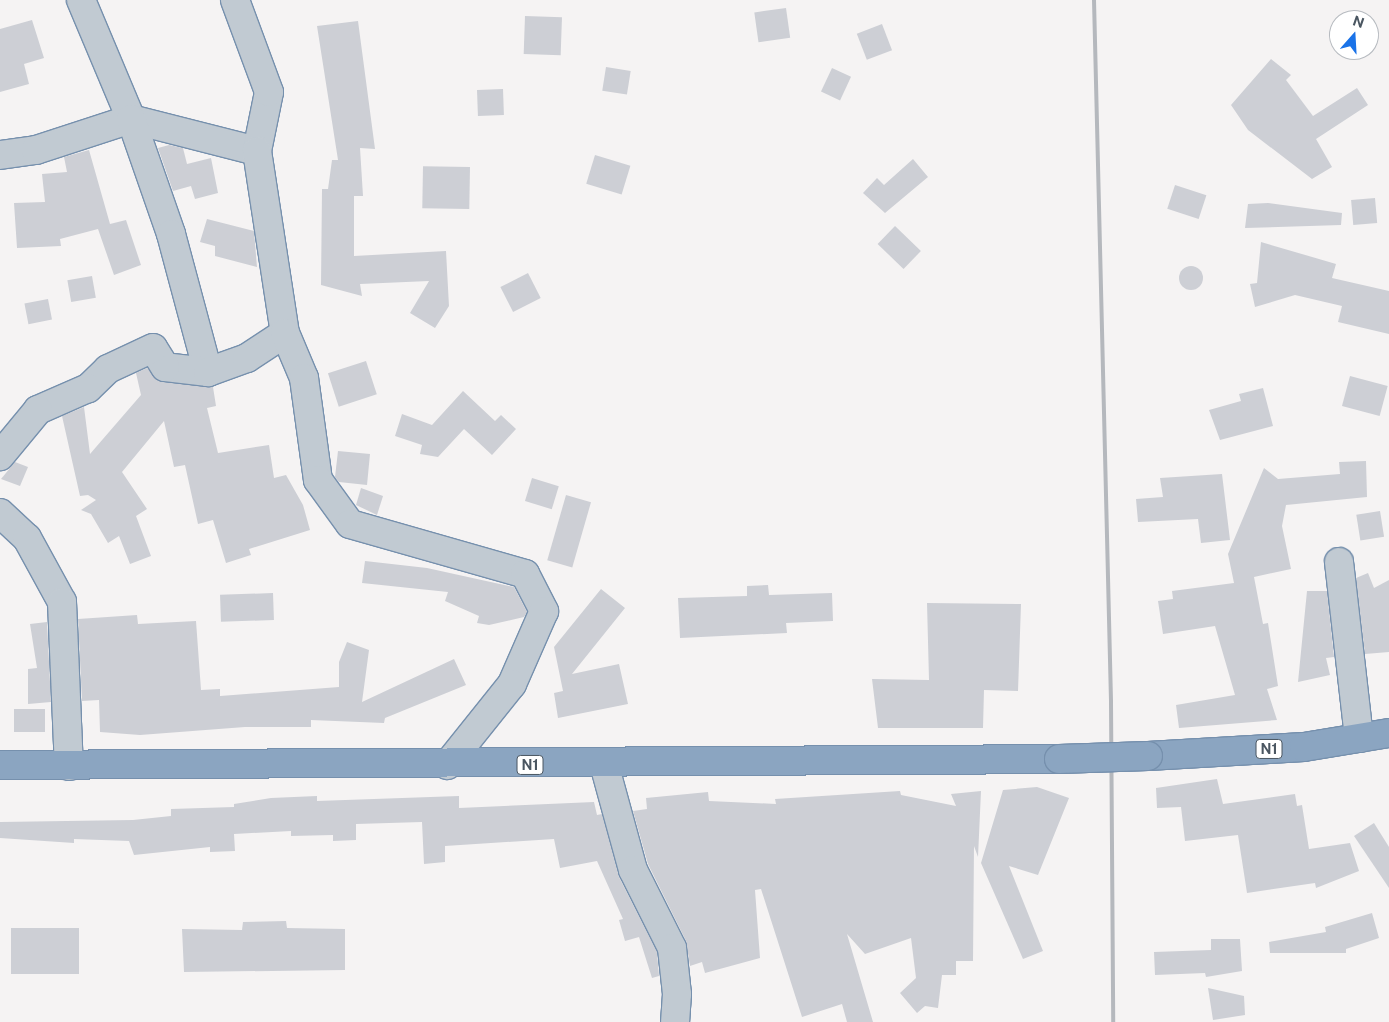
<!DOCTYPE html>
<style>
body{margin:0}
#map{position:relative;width:1389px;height:1022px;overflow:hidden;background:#f5f3f3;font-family:"Public Sans",sans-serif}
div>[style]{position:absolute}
.building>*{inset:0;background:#cdcfd5;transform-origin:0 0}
.round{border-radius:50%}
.roads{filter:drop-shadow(1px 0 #7690ad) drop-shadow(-1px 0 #7690ad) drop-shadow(0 1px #7690ad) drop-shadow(0 -1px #7690ad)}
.street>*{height:28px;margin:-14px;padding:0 14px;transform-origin:14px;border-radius:14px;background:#c1cad2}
.highway>*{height:28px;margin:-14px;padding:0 14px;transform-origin:14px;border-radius:14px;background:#8ba5c1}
.rail>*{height:4px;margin:-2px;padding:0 2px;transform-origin:2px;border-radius:2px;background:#b5b8bd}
.bridges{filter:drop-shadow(1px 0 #7690ad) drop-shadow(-1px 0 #7690ad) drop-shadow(0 1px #7690ad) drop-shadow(0 -1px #7690ad)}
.highway-bridge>*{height:28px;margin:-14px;padding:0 14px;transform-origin:14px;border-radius:14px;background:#8ba5c1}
span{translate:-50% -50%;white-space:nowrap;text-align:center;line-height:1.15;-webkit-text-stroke:4.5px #fff;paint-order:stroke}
.shield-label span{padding:1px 4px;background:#fff;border:1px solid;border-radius:4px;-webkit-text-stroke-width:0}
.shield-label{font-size:14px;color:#4a5661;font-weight:700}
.north{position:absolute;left:1329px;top:10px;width:50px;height:50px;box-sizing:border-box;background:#fff;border:1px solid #b7bbc0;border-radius:50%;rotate:19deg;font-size:14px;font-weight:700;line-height:20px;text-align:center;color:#4a5661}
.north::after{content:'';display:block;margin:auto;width:18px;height:22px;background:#1a73e8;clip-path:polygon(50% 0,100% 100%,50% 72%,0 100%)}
</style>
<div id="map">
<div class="building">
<i style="left:786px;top:8px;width:30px;height:32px;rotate:82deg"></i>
<i style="left:525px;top:16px;width:37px;height:38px;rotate:2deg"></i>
<i style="clip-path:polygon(32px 20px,44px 58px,24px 64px,29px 84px,0 92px,0 29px)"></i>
<i style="clip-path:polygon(358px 21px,375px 149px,360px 148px,363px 196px,354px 196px,354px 256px,446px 251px,449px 306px,435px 328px,410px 313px,429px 281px,360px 284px,362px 296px,321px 285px,322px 189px,328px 189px,332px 160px,338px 160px,317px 26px)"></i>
<i style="left:882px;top:24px;width:28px;height:27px;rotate:69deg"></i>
<i style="clip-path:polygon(1271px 59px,1291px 75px,1286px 80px,1313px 116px,1357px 88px,1368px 105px,1316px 139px,1332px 167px,1312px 179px,1248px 130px,1231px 105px)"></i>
<i style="left:606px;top:67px;width:25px;height:24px;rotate:9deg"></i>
<i style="left:832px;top:68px;width:21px;height:26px;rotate:25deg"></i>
<i style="left:503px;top:89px;width:26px;height:26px;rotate:88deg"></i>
<i style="clip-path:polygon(169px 145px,183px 148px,187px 164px,211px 158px,218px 193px,195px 199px,191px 186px,173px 191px,158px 148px)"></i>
<i style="clip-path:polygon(89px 150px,110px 224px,126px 220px,141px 265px,114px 275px,98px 229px,60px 239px,61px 246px,17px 248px,14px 203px,45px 202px,42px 174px,67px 172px,64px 157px)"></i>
<i style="left:595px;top:155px;width:37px;height:30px;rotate:17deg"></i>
<i style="clip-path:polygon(913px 159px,928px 177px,885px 213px,863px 193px,877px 178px,884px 185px)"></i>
<i style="left:470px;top:167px;width:42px;height:47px;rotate:91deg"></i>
<i style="left:1175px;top:185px;width:33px;height:25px;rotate:18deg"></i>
<i style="left:1375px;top:198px;width:25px;height:24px;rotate:85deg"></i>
<i style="clip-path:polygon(1268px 203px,1342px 213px,1341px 225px,1245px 228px,1248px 204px)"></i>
<i style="clip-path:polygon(207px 219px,254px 231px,257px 267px,215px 256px,215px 246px,200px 242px)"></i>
<i style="left:895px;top:226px;width:36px;height:25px;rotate:44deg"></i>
<i style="clip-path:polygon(1261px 242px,1336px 264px,1332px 278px,1389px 291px,1389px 334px,1338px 322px,1342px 306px,1295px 295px,1255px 307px,1250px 284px,1257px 283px)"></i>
<i class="round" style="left:1179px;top:266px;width:24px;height:24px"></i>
<i style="left:528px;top:273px;width:28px;height:31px;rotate:63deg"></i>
<i style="left:92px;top:276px;width:22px;height:25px;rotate:80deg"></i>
<i style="left:48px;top:299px;width:21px;height:24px;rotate:79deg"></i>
<i style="left:366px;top:361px;width:35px;height:40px;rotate:72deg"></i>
<i style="clip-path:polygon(147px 368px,163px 382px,213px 387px,216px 406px,207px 408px,218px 453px,269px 445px,274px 478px,286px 475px,303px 505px,310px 530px,249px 549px,251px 555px,226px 563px,213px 520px,198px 524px,185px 465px,174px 467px,164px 421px,122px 472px,147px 509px,136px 516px,151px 556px,130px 564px,119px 536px,108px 543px,91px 514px,81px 510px,96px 500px,88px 495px,80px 496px,62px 416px,84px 407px,90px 454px,141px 395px,136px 373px)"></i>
<i style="left:1350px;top:376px;width:39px;height:31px;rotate:15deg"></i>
<i style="clip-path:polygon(1263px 388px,1273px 426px,1220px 440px,1209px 410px,1241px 401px,1239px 394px)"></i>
<i style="clip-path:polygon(463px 391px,495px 421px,501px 415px,516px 429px,492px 455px,464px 429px,438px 457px,420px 454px,422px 445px,395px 436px,402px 414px,432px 425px)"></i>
<i style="clip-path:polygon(338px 451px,370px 454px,367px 485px,339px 482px,335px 477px)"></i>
<i style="clip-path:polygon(1366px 461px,1367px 497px,1286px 505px,1282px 526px,1291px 569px,1254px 577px,1263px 624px,1268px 623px,1278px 686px,1267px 689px,1277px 720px,1179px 728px,1176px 705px,1235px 695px,1215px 626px,1163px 634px,1158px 601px,1173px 599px,1172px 591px,1234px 583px,1228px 554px,1264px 468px,1278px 479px,1340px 474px,1339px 462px)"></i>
<i style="clip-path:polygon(15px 462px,28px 467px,20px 486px,1px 479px)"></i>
<i style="clip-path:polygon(1222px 474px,1230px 540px,1201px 543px,1198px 519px,1138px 522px,1136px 499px,1163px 497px,1160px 478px)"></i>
<i style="left:532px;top:478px;width:28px;height:24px;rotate:17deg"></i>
<i style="clip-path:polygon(361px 488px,383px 496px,377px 515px,356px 505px)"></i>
<i style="left:566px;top:495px;width:26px;height:68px;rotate:16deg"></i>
<i style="left:1380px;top:511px;width:26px;height:24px;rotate:81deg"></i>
<i style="clip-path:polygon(365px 561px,427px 568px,514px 587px,527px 612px,524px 617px,489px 625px,477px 623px,479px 616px,445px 601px,448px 592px,362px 583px)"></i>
<i style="clip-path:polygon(1368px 573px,1374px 588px,1389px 580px,1389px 652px,1365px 654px,1356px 578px)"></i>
<i style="clip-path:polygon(768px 585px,769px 595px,832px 593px,833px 621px,786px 623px,787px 633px,680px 638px,678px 598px,747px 596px,747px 586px)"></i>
<i style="clip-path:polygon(601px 589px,625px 608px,572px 674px,619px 664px,628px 704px,558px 718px,554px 693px,563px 691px,554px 647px)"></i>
<i style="clip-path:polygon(1307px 591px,1327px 591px,1334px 657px,1326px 658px,1330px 675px,1298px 682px)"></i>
<i style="left:273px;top:593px;width:27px;height:53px;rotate:88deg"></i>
<i style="clip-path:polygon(927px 603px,1021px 604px,1018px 691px,984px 690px,983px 728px,878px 728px,872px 679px,929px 680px)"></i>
<i style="clip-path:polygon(137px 615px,138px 624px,196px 621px,201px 690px,220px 689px,220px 696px,339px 687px,339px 662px,347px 642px,369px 650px,362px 702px,454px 659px,466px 685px,385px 718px,384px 723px,311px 720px,311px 727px,245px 727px,140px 735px,100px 732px,99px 700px,82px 701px,78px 619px)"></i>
<i style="clip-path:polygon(47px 622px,51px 702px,28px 704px,28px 669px,37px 668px,30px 624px)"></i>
<i style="left:14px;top:709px;width:31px;height:23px"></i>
<i style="clip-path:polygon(1217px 779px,1223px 804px,1295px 794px,1297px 806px,1302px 805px,1309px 849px,1350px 843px,1359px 871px,1316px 888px,1315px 883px,1247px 893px,1238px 835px,1185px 841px,1181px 807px,1157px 808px,1156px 788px)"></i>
<i style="clip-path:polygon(1037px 787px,1069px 798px,1038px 875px,1009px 866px,1043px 951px,1023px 959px,981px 863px,1003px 790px)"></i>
<i style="clip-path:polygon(900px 791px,901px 795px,956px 806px,951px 794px,981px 791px,978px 857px,974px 846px,973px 961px,956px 961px,956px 975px,942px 975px,938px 1008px,925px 1006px,917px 1013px,900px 993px,916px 978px,911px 938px,865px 954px,847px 934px,873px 1022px,847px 1022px,842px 1004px,802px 1017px,761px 889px,755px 890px,760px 958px,705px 973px,702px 962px,690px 966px,686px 941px,648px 864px,633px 811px,647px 809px,646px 798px,708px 792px,709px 801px,776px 804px,775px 799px)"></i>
<i style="clip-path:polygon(317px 796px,317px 801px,459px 796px,459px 808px,594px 802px,597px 815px,602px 814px,619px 877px,657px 952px,659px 976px,652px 978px,639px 937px,625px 941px,619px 920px,623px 919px,597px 861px,560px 868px,554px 839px,445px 846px,445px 862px,424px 864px,422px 822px,356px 824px,356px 840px,333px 841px,333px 835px,291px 836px,291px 831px,234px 834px,235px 851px,210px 852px,210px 847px,134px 855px,129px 841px,74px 839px,74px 843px,0 838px,0 822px,133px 820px,171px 816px,171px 809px,234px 807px,234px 804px,271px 798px)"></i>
<i style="clip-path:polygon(1374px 823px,1389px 847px,1389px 888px,1354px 836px)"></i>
<i style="clip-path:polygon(1372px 913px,1379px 938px,1346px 949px,1346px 953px,1270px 953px,1269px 942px,1326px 932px,1325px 927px)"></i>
<i style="clip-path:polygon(286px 921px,287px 928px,345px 929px,345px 970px,184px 972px,182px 929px,242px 930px,243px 922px)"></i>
<i style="left:11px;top:928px;width:68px;height:46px"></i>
<i style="clip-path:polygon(1211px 939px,1240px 939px,1242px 971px,1206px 977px,1205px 973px,1155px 975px,1154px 952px,1211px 950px)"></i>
<i style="clip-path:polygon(1208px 988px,1244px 996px,1245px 1015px,1213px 1020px)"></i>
</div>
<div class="roads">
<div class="street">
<i style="left:81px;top:0;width:129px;rotate:67.2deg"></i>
<i style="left:131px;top:119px;width:130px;rotate:14.3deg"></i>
<i style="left:257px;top:151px;width:60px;rotate:-78.5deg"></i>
<i style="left:269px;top:92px;width:98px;rotate:-110.3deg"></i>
<i style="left:257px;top:151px;width:184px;rotate:81.3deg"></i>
<i style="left:0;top:155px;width:36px;rotate:-8deg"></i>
<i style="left:36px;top:150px;width:100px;rotate:-18.1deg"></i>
<i style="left:131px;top:119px;width:122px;rotate:70.8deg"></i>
<i style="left:171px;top:234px;width:143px;rotate:75deg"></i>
<i style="left:208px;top:372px;width:43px;rotate:-173.4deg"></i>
<i style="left:165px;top:367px;width:22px;rotate:-122deg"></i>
<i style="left:153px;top:348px;width:50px;rotate:155deg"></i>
<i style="left:108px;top:369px;width:28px;rotate:136deg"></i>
<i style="left:88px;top:388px;width:55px;rotate:156.3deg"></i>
<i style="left:38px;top:410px;width:60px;rotate:129.6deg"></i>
<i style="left:208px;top:372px;width:41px;rotate:-19.7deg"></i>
<i style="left:247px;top:358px;width:45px;rotate:-33.3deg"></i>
<i style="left:285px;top:333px;width:49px;rotate:67.1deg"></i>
<i style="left:304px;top:378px;width:103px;rotate:82.2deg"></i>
<i style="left:318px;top:480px;width:54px;rotate:54deg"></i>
<i style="left:350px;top:524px;width:182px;rotate:15.9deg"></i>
<i style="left:525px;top:574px;width:42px;rotate:62.8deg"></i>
<i style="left:544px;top:611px;width:80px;rotate:113.7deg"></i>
<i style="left:512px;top:684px;width:104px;rotate:128.7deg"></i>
<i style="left:0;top:513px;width:37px;rotate:43deg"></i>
<i style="left:27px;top:538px;width:73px;rotate:61.3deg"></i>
<i style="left:62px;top:602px;width:164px;rotate:87.6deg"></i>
<i style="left:1339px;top:562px;width:177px;rotate:83.5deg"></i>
<i style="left:604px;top:764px;width:110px;rotate:74.7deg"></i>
<i style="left:633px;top:870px;width:87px;rotate:63.4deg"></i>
<i style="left:672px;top:948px;width:46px;rotate:83.8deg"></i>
<i style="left:677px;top:994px;width:28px;rotate:94deg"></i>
</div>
<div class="highway">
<i style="left:1148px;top:756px;width:156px;rotate:-3.3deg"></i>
<i style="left:1304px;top:747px;width:86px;rotate:-9.4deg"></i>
<i style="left:0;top:765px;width:1059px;rotate:-0.32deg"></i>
</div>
</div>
<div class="rail">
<i style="left:1094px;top:0;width:703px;rotate:88.61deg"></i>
<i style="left:1111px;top:703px;width:319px;rotate:89.6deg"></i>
</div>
<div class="bridges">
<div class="highway-bridge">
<i style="left:1059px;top:759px;width:89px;rotate:-1.9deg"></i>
</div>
</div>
<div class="shield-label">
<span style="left:1269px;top:749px">N1</span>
<span style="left:530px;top:765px">N1</span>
</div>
<div class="north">N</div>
</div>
